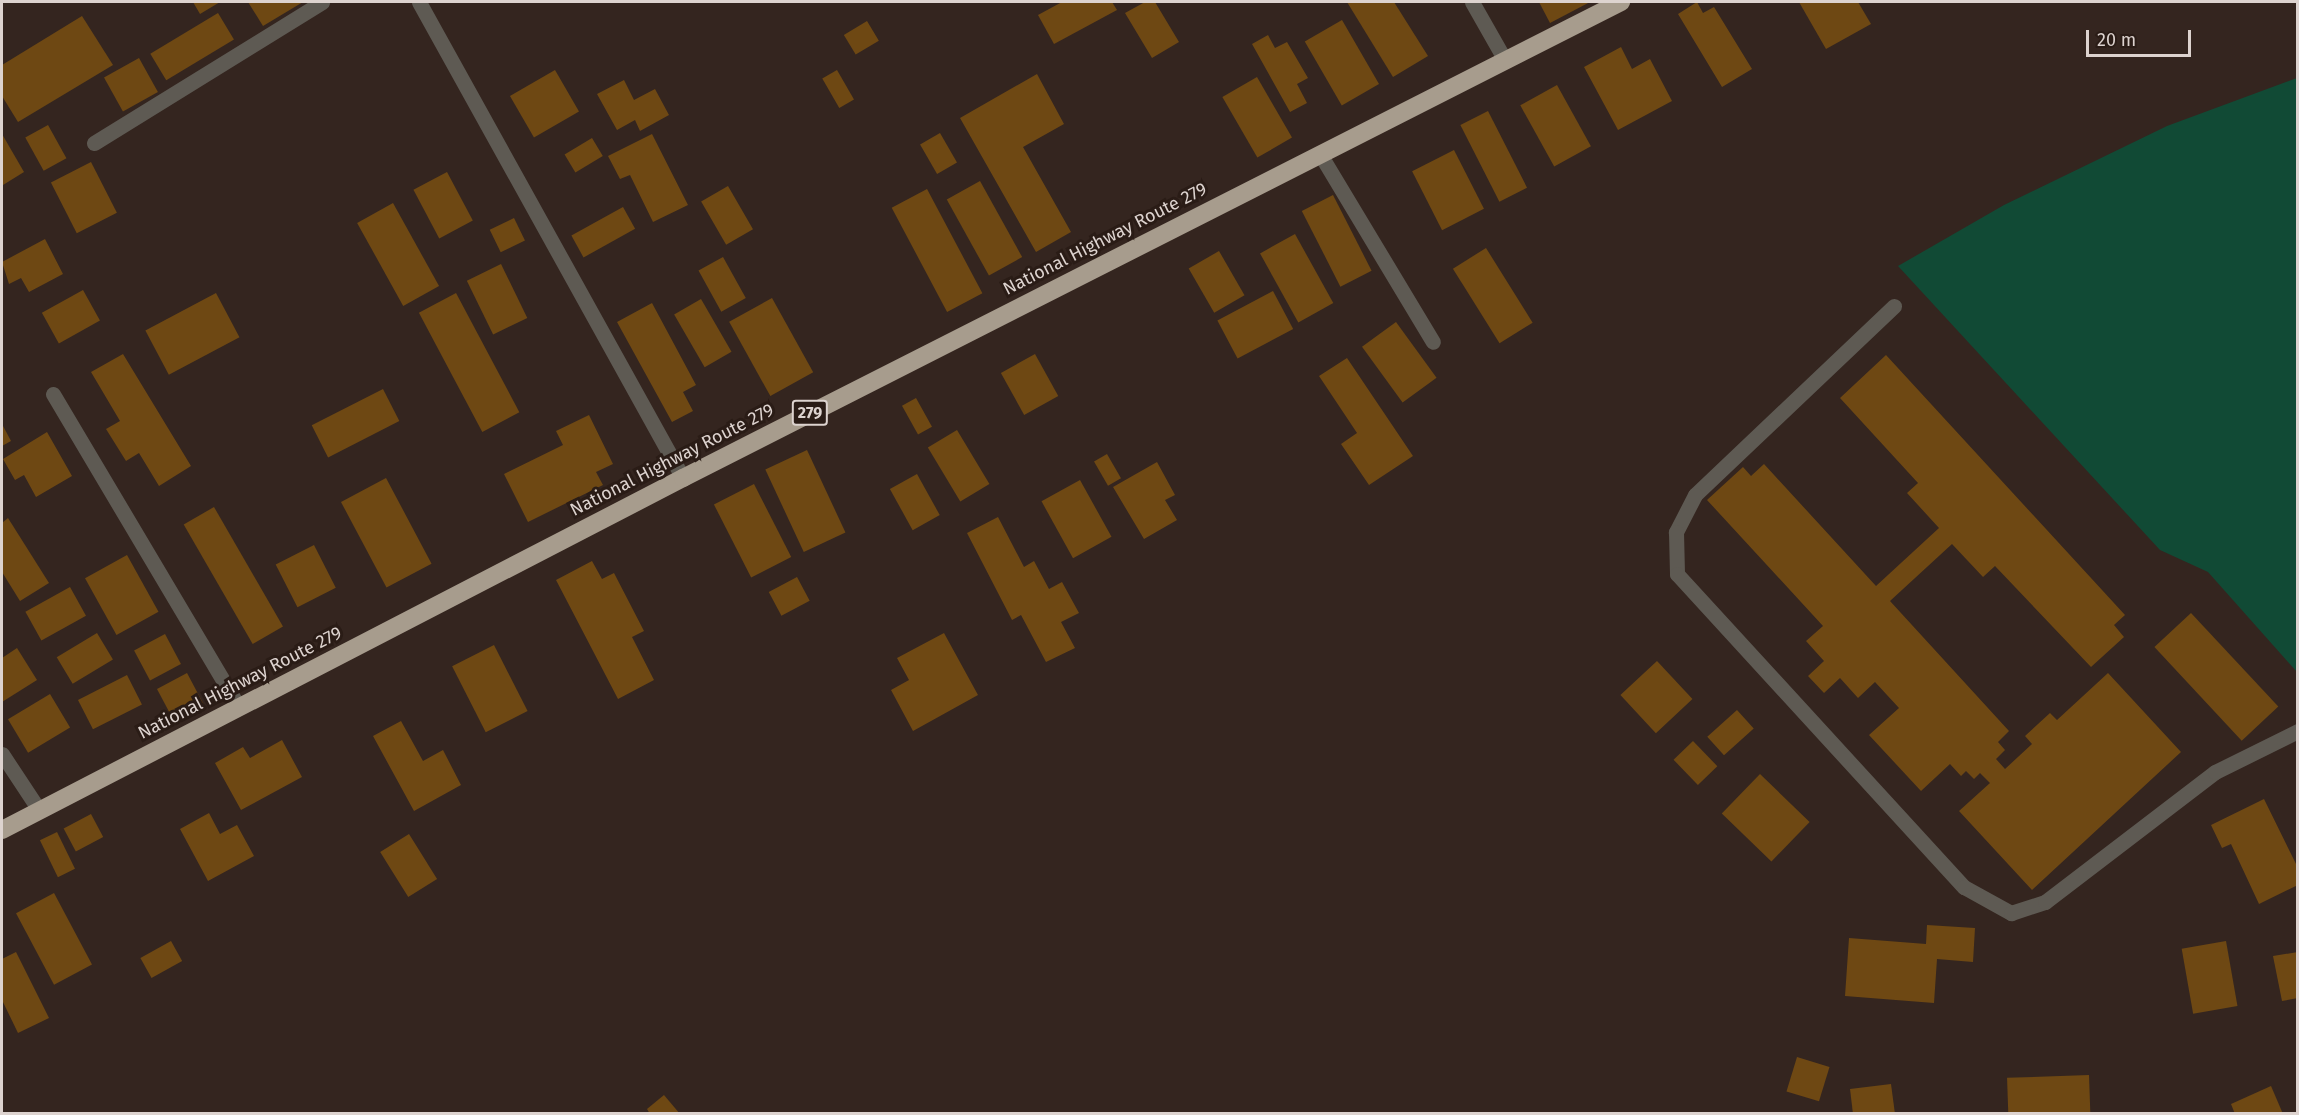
<!DOCTYPE html>
<style>
body{margin:0}
#map{position:relative;width:2299px;height:1115px;overflow:hidden;background:#34251f;font-family:"Fira Sans",sans-serif}
div>[style]{position:absolute}
.green>*{inset:0;background:#114a35}
.building>*{inset:0;background:#6e4813;transform-origin:0 0}
.lane>*{height:15px;margin:-7.5px;padding:0 7.5px;transform-origin:7.5px;border-radius:7.5px;background:#5e5a53}
.street>*{height:15px;margin:-7.5px;padding:0 7.5px;transform-origin:7.5px;border-radius:7.5px;background:#5e5a53}
.highway>*{height:18px;margin:-9px;padding:0 9px;transform-origin:9px;border-radius:9px;background:#a79c8d}
span{translate:-50% -50%;white-space:nowrap;text-align:center;line-height:1.15;-webkit-text-stroke:6px #2a1c16;paint-order:stroke}
.shield-label span{padding:2px 4px;background:#2a1c16;border:2px solid;border-radius:4px;-webkit-text-stroke-width:0}
.shield-label{font-size:16px;color:#ddd3cf;font-weight:700}
.street-label{font-size:18px;color:#ddd3cf}
.frame{position:absolute;inset:0;border:3px solid #ddd3cf;pointer-events:none}
.scale{position:absolute;left:2086px;top:30px;width:105px;height:27px;box-sizing:border-box;border:3px solid #ddd3cf;border-top:0;padding-left:8px;font-size:18px;line-height:21px;white-space:nowrap;color:#ddd3cf;-webkit-text-stroke:4px #2a1c16;paint-order:stroke}
</style>
<div id="map">
<div class="green">
<i style="clip-path:polygon(2297px 78px,2298px 78px,2297px 672px,2208px 572px,2160px 550px,1898px 266px,2004px 205px,2167px 126px)"></i>
</div>
<div class="building">
<i style="clip-path:polygon(193px 2px,220px 2px,200px 14px)"></i>
<i style="clip-path:polygon(248px 2px,303px 2px,263px 26px)"></i>
<i style="clip-path:polygon(1062px 2px,1112px 2px,1117px 10px,1054px 44px,1038px 15px)"></i>
<i style="clip-path:polygon(1145px 2px,1155px 2px,1179px 42px,1152px 58px,1125px 13px)"></i>
<i style="clip-path:polygon(1347px 2px,1394px 2px,1428px 56px,1393px 77px)"></i>
<i style="clip-path:polygon(1539px 2px,1590px 2px,1550px 23px)"></i>
<i style="clip-path:polygon(1697px 2px,1703px 13px,1714px 7px,1752px 69px,1722px 87px,1678px 14px)"></i>
<i style="clip-path:polygon(1799px 2px,1858px 2px,1871px 24px,1826px 49px)"></i>
<i style="left:218px;top:13px;width:31px;height:79px;rotate:59deg"></i>
<i style="clip-path:polygon(82px 16px,113px 65px,18px 122px,2px 96px,2px 65px)"></i>
<i style="left:1342px;top:20px;width:74px;height:43px;rotate:60deg"></i>
<i style="left:867px;top:21px;width:23px;height:27px;rotate:59deg"></i>
<i style="clip-path:polygon(1268px 35px,1275px 48px,1287px 42px,1308px 78px,1297px 84px,1307px 103px,1290px 112px,1252px 44px)"></i>
<i style="clip-path:polygon(1621px 47px,1632px 69px,1650px 59px,1672px 101px,1618px 130px,1584px 67px)"></i>
<i style="left:139px;top:58px;width:39px;height:40px;rotate:61deg"></i>
<i style="left:555px;top:70px;width:48px;height:52px;rotate:60deg"></i>
<i style="left:837px;top:70px;width:34px;height:17px;rotate:60deg"></i>
<i style="clip-path:polygon(1037px 74px,1064px 124px,1023px 147px,1071px 232px,1036px 252px,960px 118px)"></i>
<i style="left:1257px;top:77px;width:70px;height:40px;rotate:60deg"></i>
<i style="clip-path:polygon(624px 80px,634px 100px,655px 89px,669px 115px,640px 131px,635px 120px,617px 130px,597px 94px)"></i>
<i style="left:1557px;top:85px;width:70px;height:42px;rotate:61deg"></i>
<i style="left:1488px;top:111px;width:86px;height:31px;rotate:63deg"></i>
<i style="left:48px;top:125px;width:38px;height:26px;rotate:61deg"></i>
<i style="left:940px;top:133px;width:34px;height:23px;rotate:60deg"></i>
<i style="clip-path:polygon(2px 134px,24px 172px,3px 185px,2px 182px)"></i>
<i style="clip-path:polygon(652px 134px,688px 205px,653px 222px,630px 175px,620px 179px,608px 156px)"></i>
<i style="left:592px;top:138px;width:21px;height:32px;rotate:59deg"></i>
<i style="left:1454px;top:150px;width:66px;height:47px;rotate:63deg"></i>
<i style="left:91px;top:162px;width:57px;height:45px;rotate:63deg"></i>
<i style="left:447px;top:172px;width:55px;height:38px;rotate:62deg"></i>
<i style="left:980px;top:181px;width:87px;height:38px;rotate:61deg"></i>
<i style="left:728px;top:186px;width:50px;height:31px;rotate:60deg"></i>
<i style="left:927px;top:189px;width:118px;height:40px;rotate:62deg"></i>
<i style="left:1333px;top:195px;width:85px;height:35px;rotate:63deg"></i>
<i style="left:393px;top:203px;width:95px;height:41px;rotate:61deg"></i>
<i style="left:623px;top:207px;width:25px;height:59px;rotate:61deg"></i>
<i style="left:514px;top:218px;width:25px;height:27px;rotate:64deg"></i>
<i style="left:1295px;top:234px;width:79px;height:40px;rotate:61deg"></i>
<i style="clip-path:polygon(45px 239px,63px 274px,29px 292px,21px 278px,9px 284px,2px 262px)"></i>
<i style="left:1486px;top:248px;width:88px;height:39px;rotate:58deg"></i>
<i style="left:1219px;top:251px;width:51px;height:35px;rotate:60deg"></i>
<i style="left:723px;top:257px;width:47px;height:28px;rotate:61deg"></i>
<i style="left:501px;top:264px;width:60px;height:38px;rotate:64deg"></i>
<i style="left:83px;top:290px;width:35px;height:47px;rotate:61deg"></i>
<i style="left:1273px;top:291px;width:43px;height:63px;rotate:62deg"></i>
<i style="left:216px;top:293px;width:50px;height:80px;rotate:62deg"></i>
<i style="left:456px;top:293px;width:135px;height:42px;rotate:62deg"></i>
<i style="left:772px;top:298px;width:85px;height:49px;rotate:61deg"></i>
<i style="left:701px;top:299px;width:61px;height:31px;rotate:60deg"></i>
<i style="clip-path:polygon(652px 303px,696px 385px,683px 392px,693px 411px,672px 422px,617px 322px)"></i>
<i style="left:1396px;top:322px;width:69px;height:42px;rotate:54deg"></i>
<i style="clip-path:polygon(123px 354px,191px 466px,159px 486px,139px 453px,126px 461px,106px 429px,120px 421px,91px 372px)"></i>
<i style="left:1035px;top:354px;width:48px;height:39px;rotate:61deg"></i>
<i style="clip-path:polygon(1886px 355px,2125px 615px,2114px 625px,2124px 637px,2091px 667px,1995px 566px,1983px 577px,1952px 544px,1890px 601px,2009px 731px,1998px 742px,2005px 750px,1996px 759px,2005px 769px,2032px 744px,2025px 736px,2050px 713px,2057px 720px,2108px 673px,2181px 752px,2032px 890px,1959px 811px,1990px 783px,1980px 773px,1974px 779px,1966px 771px,1961px 776px,1950px 764px,1921px 791px,1869px 735px,1899px 708px,1875px 682px,1858px 698px,1840px 678px,1824px 693px,1808px 676px,1824px 661px,1806px 641px,1823px 626px,1707px 500px,1743px 467px,1751px 476px,1764px 464px,1876px 586px,1939px 528px,1907px 493px,1918px 483px,1840px 398px)"></i>
<i style="clip-path:polygon(1347px 358px,1413px 456px,1369px 485px,1341px 444px,1357px 433px,1319px 376px)"></i>
<i style="left:383px;top:389px;width:36px;height:80px;rotate:63deg"></i>
<i style="left:916px;top:398px;width:33px;height:16px;rotate:61deg"></i>
<i style="clip-path:polygon(589px 415px,613px 464px,596px 472px,603px 485px,528px 522px,504px 474px,563px 445px,556px 431px)"></i>
<i style="clip-path:polygon(2px 424px,11px 441px,2px 446px)"></i>
<i style="left:957px;top:430px;width:63px;height:34px;rotate:59deg"></i>
<i style="clip-path:polygon(47px 432px,72px 476px,36px 497px,24px 475px,15px 480px,3px 459px)"></i>
<i style="left:807px;top:450px;width:91px;height:46px;rotate:65deg"></i>
<i style="left:1107px;top:454px;width:28px;height:15px;rotate:60deg"></i>
<i style="clip-path:polygon(1157px 462px,1175px 495px,1165px 500px,1177px 520px,1144px 539px,1113px 487px)"></i>
<i style="left:917px;top:474px;width:47px;height:31px;rotate:61deg"></i>
<i style="left:386px;top:478px;width:97px;height:51px;rotate:62deg"></i>
<i style="left:1080px;top:480px;width:65px;height:44px;rotate:61deg"></i>
<i style="left:754px;top:484px;width:82px;height:45px;rotate:63deg"></i>
<i style="left:214px;top:507px;width:138px;height:35px;rotate:60deg"></i>
<i style="clip-path:polygon(998px 517px,1024px 567px,1034px 561px,1049px 589px,1062px 582px,1079px 613px,1061px 622px,1075px 648px,1046px 662px,1021px 615px,1012px 620px,967px 533px)"></i>
<i style="clip-path:polygon(8px 518px,49px 583px,20px 601px,2px 572px,2px 523px)"></i>
<i style="left:314px;top:545px;width:48px;height:43px;rotate:63deg"></i>
<i style="left:127px;top:555px;width:65px;height:48px;rotate:61deg"></i>
<i style="clip-path:polygon(592px 561px,602px 579px,614px 573px,644px 631px,632px 637px,654px 680px,618px 699px,556px 580px)"></i>
<i style="left:797px;top:577px;width:27px;height:32px;rotate:62deg"></i>
<i style="left:70px;top:587px;width:33px;height:51px;rotate:61deg"></i>
<i style="left:2191px;top:613px;width:128px;height:50px;rotate:47deg"></i>
<i style="left:97px;top:633px;width:31px;height:47px;rotate:59deg"></i>
<i style="clip-path:polygon(944px 633px,978px 695px,913px 731px,891px 690px,909px 680px,897px 658px)"></i>
<i style="left:165px;top:634px;width:34px;height:35px;rotate:62deg"></i>
<i style="left:494px;top:645px;width:74px;height:47px;rotate:63deg"></i>
<i style="clip-path:polygon(17px 648px,37px 680px,2px 702px,2px 658px)"></i>
<i style="left:1657px;top:661px;width:52px;height:50px;rotate:47deg"></i>
<i style="left:187px;top:673px;width:36px;height:34px;rotate:62deg"></i>
<i style="left:127px;top:675px;width:33px;height:55px;rotate:63deg"></i>
<i style="left:50px;top:694px;width:39px;height:49px;rotate:59deg"></i>
<i style="left:1737px;top:710px;width:25px;height:40px;rotate:48deg"></i>
<i style="clip-path:polygon(401px 721px,423px 761px,443px 750px,461px 785px,414px 811px,373px 736px)"></i>
<i style="clip-path:polygon(282px 740px,302px 777px,241px 810px,215px 763px,243px 747px,250px 758px)"></i>
<i style="left:1693px;top:741px;width:35px;height:27px;rotate:46deg"></i>
<i style="left:1760px;top:774px;width:69px;height:55px;rotate:44deg"></i>
<i style="clip-path:polygon(2264px 799px,2298px 868px,2298px 885px,2259px 904px,2231px 844px,2222px 848px,2211px 825px)"></i>
<i style="clip-path:polygon(209px 813px,220px 834px,237px 825px,254px 856px,208px 881px,180px 829px)"></i>
<i style="left:91px;top:814px;width:26px;height:31px;rotate:62deg"></i>
<i style="left:57px;top:832px;width:41px;height:19px;rotate:64deg"></i>
<i style="left:409px;top:834px;width:53px;height:34px;rotate:58deg"></i>
<i style="left:54px;top:893px;width:81px;height:43px;rotate:62deg"></i>
<i style="clip-path:polygon(1927px 925px,1975px 928px,1973px 962px,1937px 959px,1934px 1003px,1845px 996px,1849px 938px,1926px 944px)"></i>
<i style="left:171px;top:941px;width:23px;height:35px;rotate:61deg"></i>
<i style="left:2226px;top:941px;width:66px;height:45px;rotate:80deg"></i>
<i style="clip-path:polygon(16px 952px,49px 1018px,18px 1033px,2px 1000px,2px 959px)"></i>
<i style="clip-path:polygon(2298px 952px,2298px 998px,2282px 1001px,2273px 956px)"></i>
<i style="left:1797px;top:1057px;width:34px;height:36px;rotate:17deg"></i>
<i style="left:2089px;top:1075px;width:37px;height:82px;rotate:88deg"></i>
<i style="clip-path:polygon(1891px 1084px,1895px 1114px,1853px 1114px,1850px 1089px)"></i>
<i style="clip-path:polygon(2271px 1086px,2283px 1114px,2235px 1114px,2231px 1104px)"></i>
<i style="clip-path:polygon(664px 1095px,680px 1114px,650px 1114px,647px 1109px)"></i>
</div>
<div class="lane">
<i style="left:94px;top:143px;width:268px;rotate:-31.7deg"></i>
<i style="left:1320px;top:154px;width:219px;rotate:59deg"></i>
</div>
<div class="street">
<i style="left:419px;top:2px;width:544px;rotate:60.99deg"></i>
<i style="left:1472px;top:2px;width:67px;rotate:60.4deg"></i>
<i style="left:1894px;top:306px;width:274px;rotate:136.5deg"></i>
<i style="left:1695px;top:495px;width:42px;rotate:117.2deg"></i>
<i style="left:1676px;top:532px;width:42px;rotate:88.6deg"></i>
<i style="left:1677px;top:574px;width:425px;rotate:47.5deg"></i>
<i style="left:1964px;top:887px;width:54px;rotate:29deg"></i>
<i style="left:2011px;top:913px;width:36px;rotate:-18deg"></i>
<i style="left:2045px;top:902px;width:214px;rotate:-37.4deg"></i>
<i style="left:2215px;top:772px;width:93px;rotate:-26.3deg"></i>
<i style="left:53px;top:394px;width:364px;rotate:59.3deg"></i>
<i style="left:2px;top:754px;width:67px;rotate:56.5deg"></i>
</div>
<div class="highway">
<i style="left:2px;top:830px;width:767px;rotate:-27.33deg"></i>
<i style="left:683px;top:478px;width:1052px;rotate:-26.91deg"></i>
</div>
<div class="shield-label">
<span style="left:810px;top:413px">279</span>
</div>
<div class="street-label">
<span style="left:1105px;top:239px;rotate:-27deg">National Highway Route 279</span>
<span style="left:672px;top:460px;rotate:-27deg">National Highway Route 279</span>
<span style="left:240px;top:683px;rotate:-27deg">National Highway Route 279</span>
</div>
<div class="frame"></div>
<div class="scale">20 m</div>
</div>
